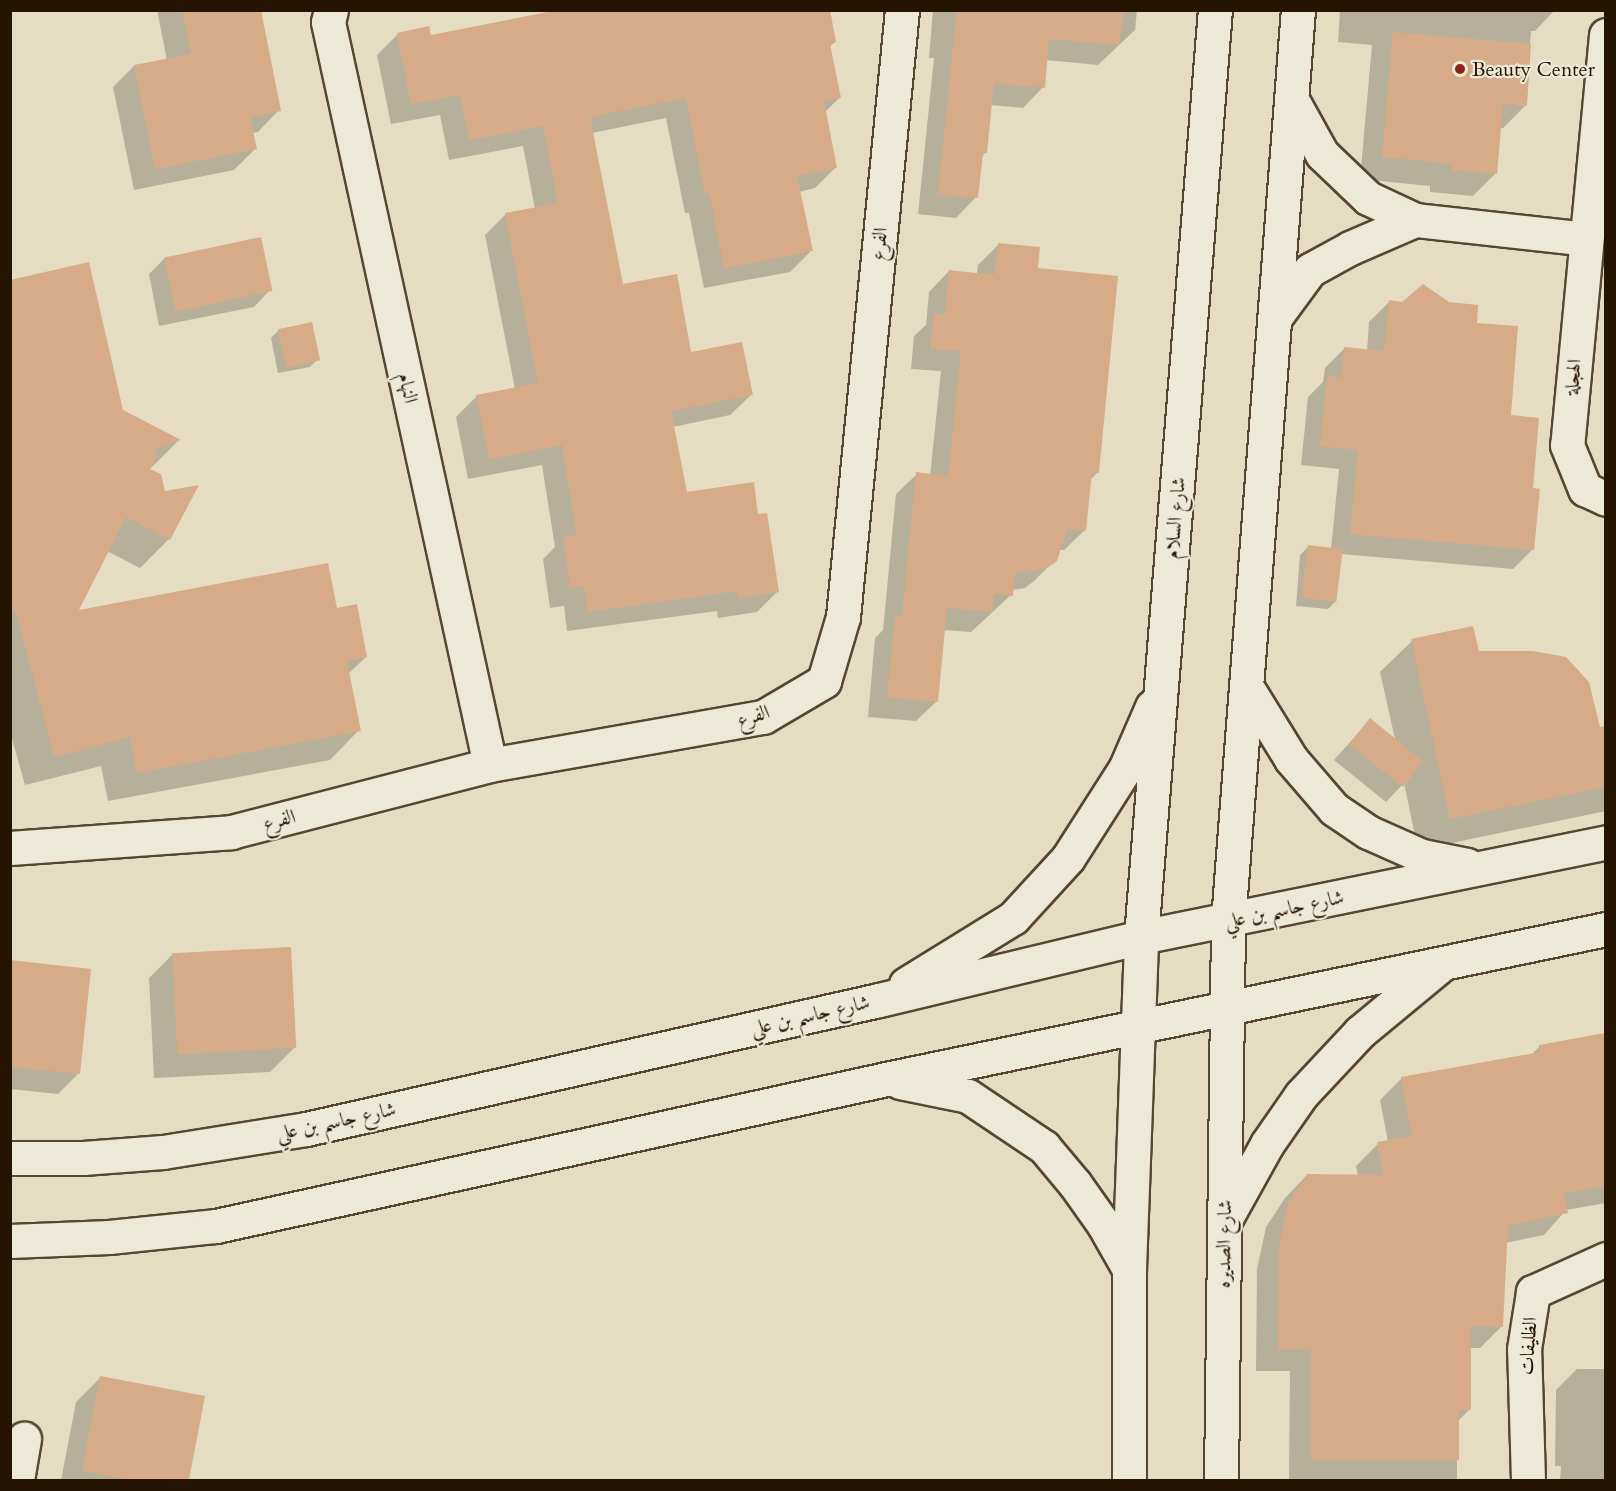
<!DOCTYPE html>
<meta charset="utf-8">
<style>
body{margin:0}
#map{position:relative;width:1616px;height:1491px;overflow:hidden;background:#e4ddc2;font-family:Cardo,Amiri,serif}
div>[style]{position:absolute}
.shadow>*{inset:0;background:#0003}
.building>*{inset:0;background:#d7ab88;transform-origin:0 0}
.roads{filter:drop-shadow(2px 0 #564632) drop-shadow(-2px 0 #564632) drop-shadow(0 2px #564632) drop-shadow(0 -2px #564632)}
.street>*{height:33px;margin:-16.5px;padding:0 16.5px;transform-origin:16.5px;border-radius:16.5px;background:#ede9d7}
.secondary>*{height:33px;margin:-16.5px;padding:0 16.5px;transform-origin:16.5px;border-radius:16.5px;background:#ede9d7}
.dots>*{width:16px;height:16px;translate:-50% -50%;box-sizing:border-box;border:3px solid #ede9d7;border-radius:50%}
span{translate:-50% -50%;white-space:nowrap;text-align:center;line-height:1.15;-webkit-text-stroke:4.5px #ede9d7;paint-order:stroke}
.poi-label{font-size:20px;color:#261402}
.left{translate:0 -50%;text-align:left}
.street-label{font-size:20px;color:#261402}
.frame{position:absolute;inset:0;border:12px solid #261402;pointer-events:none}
</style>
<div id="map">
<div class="shadow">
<i style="clip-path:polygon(157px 10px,216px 10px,279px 110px,258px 132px,252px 133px,255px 149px,234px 170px,134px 190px,113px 87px,134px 66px,167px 60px)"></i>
<i style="clip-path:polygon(933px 10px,1137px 10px,1135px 30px,1098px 65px,1046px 60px,1043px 87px,1023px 108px,990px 105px,986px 152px,981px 158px,976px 197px,956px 218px,918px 214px,934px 58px,929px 58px)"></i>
<i style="clip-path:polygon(1340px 10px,1555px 10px,1535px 31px,1531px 31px,1525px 106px,1503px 128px,1499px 128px,1496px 173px,1473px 196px,1430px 192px,1430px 186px,1360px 179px,1372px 45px,1338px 42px)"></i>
<i style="clip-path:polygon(398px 34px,430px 37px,835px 42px,829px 47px,840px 97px,825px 112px,835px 168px,815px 188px,799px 192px,811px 251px,790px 272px,704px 288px,689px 213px,685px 213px,666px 118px,592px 133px,622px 286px,690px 354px,751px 395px,730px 415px,673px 427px,686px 493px,757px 516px,777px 592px,757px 612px,718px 618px,717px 611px,567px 631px,564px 606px,550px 608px,543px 559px,555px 547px,542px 465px,468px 479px,456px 417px,477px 396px,515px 389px,485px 235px,506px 214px,535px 209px,523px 146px,449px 160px,440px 115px,391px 124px,377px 55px)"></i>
<i style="clip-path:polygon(998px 245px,1036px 269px,1098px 472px,1090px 480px,1085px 530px,1064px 550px,1058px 550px,1055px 560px,1034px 581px,1025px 588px,1012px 590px,1011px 595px,971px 632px,944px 630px,937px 701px,916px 721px,868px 717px,875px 638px,883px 630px,896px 494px,917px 474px,930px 476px,941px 371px,911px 369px,914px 336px,926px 325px,929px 292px,949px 271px,977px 274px,978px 265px)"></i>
<i style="clip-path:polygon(165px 258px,270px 290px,254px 307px,159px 326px,149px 274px)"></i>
<i style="clip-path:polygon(10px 274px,12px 281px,121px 411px,178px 441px,149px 470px,169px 539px,140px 568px,107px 551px,77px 612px,336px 609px,366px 657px,348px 674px,359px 730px,330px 760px,108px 801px,101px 766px,25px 785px,10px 732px)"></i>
<i style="clip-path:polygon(1389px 302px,1475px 324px,1509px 417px,1532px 489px,1532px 550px,1513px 569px,1341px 554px,1336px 601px,1328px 609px,1296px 606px,1300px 555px,1308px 547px,1331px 549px,1339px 469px,1301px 465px,1308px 397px,1323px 382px,1325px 368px,1344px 349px,1367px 351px,1369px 322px)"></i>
<i style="clip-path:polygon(279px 330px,318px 359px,310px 367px,278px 373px,271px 338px)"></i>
<i style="clip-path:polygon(1412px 641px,1478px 652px,1599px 729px,1606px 728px,1606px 811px,1418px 850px,1404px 783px,1386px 802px,1334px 760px,1370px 720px,1395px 739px,1380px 672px)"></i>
<i style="clip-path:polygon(173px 954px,294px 1048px,270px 1072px,154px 1078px,149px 978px)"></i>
<i style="clip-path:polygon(10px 962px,78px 1074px,58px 1094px,10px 1089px)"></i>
<i style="clip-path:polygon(1606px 1035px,1606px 1203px,1566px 1210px,1544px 1235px,1505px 1243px,1502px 1326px,1480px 1348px,1470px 1348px,1470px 1409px,1457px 1422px,1457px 1480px,1289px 1480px,1290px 1371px,1256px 1371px,1257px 1269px,1266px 1227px,1285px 1198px,1307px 1175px,1358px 1176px,1356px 1166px,1378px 1144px,1388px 1142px,1380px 1100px,1402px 1078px,1531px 1055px,1540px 1046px)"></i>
<i style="clip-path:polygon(1577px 1369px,1606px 1369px,1606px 1480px,1560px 1480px,1561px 1466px,1555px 1466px,1556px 1390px)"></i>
<i style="clip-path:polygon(100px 1378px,204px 1397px,188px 1480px,61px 1480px,76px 1402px)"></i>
</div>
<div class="building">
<i style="clip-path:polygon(182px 10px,261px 10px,281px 111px,250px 117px,257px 149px,155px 169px,134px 65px,191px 54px)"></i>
<i style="clip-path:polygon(558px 10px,830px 10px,836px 42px,830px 44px,841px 98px,824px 101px,837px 168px,797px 176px,813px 251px,724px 268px,709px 193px,705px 194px,686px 98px,590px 117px,623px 284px,677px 274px,691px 352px,742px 342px,753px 395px,671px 411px,687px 492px,754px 482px,758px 514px,767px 513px,779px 592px,738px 598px,737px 591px,588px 612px,584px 586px,570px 588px,563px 537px,577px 535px,562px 445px,489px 459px,476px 395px,538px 383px,505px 213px,558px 203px,543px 126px,469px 140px,460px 95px,411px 104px,397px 33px,429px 26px,431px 35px)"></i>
<i style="clip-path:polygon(957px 10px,1124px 10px,1119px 45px,1049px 39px,1045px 88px,994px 83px,987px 153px,983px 153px,978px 198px,938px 194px)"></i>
<i style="clip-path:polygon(1393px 32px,1531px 44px,1527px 106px,1503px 104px,1497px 174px,1451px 170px,1452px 164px,1382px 157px)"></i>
<i style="left:261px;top:237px;width:55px;height:99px;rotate:78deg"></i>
<i style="clip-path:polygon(998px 243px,1040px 247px,1038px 268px,1118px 276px,1099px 473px,1092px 472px,1086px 531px,1067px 529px,1057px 561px,1047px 568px,1015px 573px,1013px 596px,994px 594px,993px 612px,947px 608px,938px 702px,887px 697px,895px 616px,902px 617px,916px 472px,948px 476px,961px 351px,930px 349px,934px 314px,945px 315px,949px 270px,994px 275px)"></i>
<i style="clip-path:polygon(89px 262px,123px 410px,181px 440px,155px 448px,157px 457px,150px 469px,161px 474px,165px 491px,199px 485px,170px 540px,126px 517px,79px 610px,328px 563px,337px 608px,357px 604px,367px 657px,347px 661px,361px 731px,137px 773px,130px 737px,54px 757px,16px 611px,10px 612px,10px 280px)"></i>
<i style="clip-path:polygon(1423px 284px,1449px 302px,1478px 305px,1477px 323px,1518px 326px,1511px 415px,1539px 418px,1533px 488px,1540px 489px,1534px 550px,1350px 534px,1358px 450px,1320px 446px,1327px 376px,1341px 378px,1344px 347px,1384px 351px,1389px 300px,1402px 302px)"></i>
<i style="left:312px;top:322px;width:39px;height:35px;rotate:78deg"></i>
<i style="left:1308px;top:545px;width:35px;height:53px;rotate:7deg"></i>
<i style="clip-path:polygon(1473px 626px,1479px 651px,1533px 651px,1566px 657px,1589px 682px,1600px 727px,1605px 726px,1605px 787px,1450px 819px,1411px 639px)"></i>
<i style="left:1370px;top:718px;width:69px;height:33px;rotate:39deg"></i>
<i style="left:291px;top:947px;width:101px;height:119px;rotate:87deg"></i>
<i style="clip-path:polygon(10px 960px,91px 969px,80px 1074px,10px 1067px)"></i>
<i style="clip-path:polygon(1605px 1033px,1605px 1186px,1564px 1193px,1568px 1213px,1508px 1225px,1503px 1327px,1471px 1325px,1471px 1410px,1459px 1410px,1459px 1460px,1311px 1460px,1311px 1349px,1278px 1349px,1279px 1246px,1288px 1203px,1307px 1174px,1383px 1175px,1377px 1142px,1412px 1136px,1401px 1077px,1540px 1052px,1539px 1045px)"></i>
<i style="clip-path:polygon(100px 1376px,205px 1396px,189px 1480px,133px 1480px,82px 1471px)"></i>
</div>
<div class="roads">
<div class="street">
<i style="left:331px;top:10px;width:12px;rotate:104deg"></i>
<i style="left:328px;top:22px;width:760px;rotate:77.7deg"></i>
<i style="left:1606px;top:35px;width:412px;rotate:95.4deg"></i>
<i style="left:1567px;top:445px;width:48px;rotate:67.8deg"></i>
<i style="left:1585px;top:489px;width:23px;rotate:25deg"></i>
<i style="left:1291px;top:98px;width:64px;rotate:61deg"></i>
<i style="left:1322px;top:154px;width:64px;rotate:43.7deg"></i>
<i style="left:1368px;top:198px;width:52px;rotate:25.1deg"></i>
<i style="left:1415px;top:220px;width:172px;rotate:6.3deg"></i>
<i style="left:1274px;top:319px;width:61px;rotate:-53.7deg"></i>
<i style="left:1310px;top:270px;width:46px;rotate:-28.8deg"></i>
<i style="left:1350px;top:248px;width:71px;rotate:-23.3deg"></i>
<i style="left:10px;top:848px;width:222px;rotate:-4.1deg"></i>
<i style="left:231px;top:832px;width:268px;rotate:-14.5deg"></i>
<i style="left:490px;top:765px;width:277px;rotate:-10deg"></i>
<i style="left:763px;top:717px;width:71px;rotate:-30.5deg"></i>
<i style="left:824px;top:681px;width:67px;rotate:-73.5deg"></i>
<i style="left:843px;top:617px;width:610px;rotate:-84.45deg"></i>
<i style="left:17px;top:1480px;width:42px;rotate:-80.3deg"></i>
<i style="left:1528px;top:1480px;width:131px;rotate:-91.7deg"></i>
<i style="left:1524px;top:1349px;width:58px;rotate:-81deg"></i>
<i style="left:1533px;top:1292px;width:80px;rotate:-24.3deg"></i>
</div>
<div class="secondary">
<i style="left:1246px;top:686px;width:86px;rotate:58.3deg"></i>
<i style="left:1291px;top:759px;width:66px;rotate:49.3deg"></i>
<i style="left:1334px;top:809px;width:41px;rotate:34.1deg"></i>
<i style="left:1368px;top:832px;width:59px;rotate:24deg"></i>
<i style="left:1422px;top:856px;width:46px;rotate:11.3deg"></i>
<i style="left:906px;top:984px;width:126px;rotate:-31.7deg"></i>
<i style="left:1013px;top:918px;width:81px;rotate:-47.5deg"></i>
<i style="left:1068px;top:858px;width:106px;rotate:-57.4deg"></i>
<i style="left:1125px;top:769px;width:68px;rotate:-66.5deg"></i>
<i style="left:900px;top:1082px;width:69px;rotate:11.6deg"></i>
<i style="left:968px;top:1096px;width:92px;rotate:33.9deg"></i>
<i style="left:1044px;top:1147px;width:48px;rotate:50deg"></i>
<i style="left:1075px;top:1184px;width:50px;rotate:54.7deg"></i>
<i style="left:1104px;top:1225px;width:51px;rotate:60.4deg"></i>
<i style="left:10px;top:1158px;width:73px"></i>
<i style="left:83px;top:1158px;width:80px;rotate:-4.3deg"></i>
<i style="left:163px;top:1152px;width:145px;rotate:-9.1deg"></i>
<i style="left:306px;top:1129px;width:587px;rotate:-12.69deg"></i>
<i style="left:879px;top:1000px;width:269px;rotate:-13.5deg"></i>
<i style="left:1141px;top:937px;width:475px;rotate:-11.5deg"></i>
<i style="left:1226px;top:1218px;width:85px;rotate:-61deg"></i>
<i style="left:1267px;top:1144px;width:60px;rotate:-55.2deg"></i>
<i style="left:1301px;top:1095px;width:86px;rotate:-46.9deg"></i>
<i style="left:1360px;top:1032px;width:105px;rotate:-39.6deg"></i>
<i style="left:10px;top:1241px;width:99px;rotate:-2.3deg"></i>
<i style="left:109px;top:1237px;width:108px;rotate:-5.9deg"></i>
<i style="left:216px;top:1226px;width:686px;rotate:-12.37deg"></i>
<i style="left:886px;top:1079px;width:735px;rotate:-11.77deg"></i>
<i style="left:1129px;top:1480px;width:211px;rotate:-90deg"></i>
<i style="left:1129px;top:1269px;width:332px;rotate:-87.9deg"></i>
<i style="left:1141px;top:937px;width:930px;rotate:-85.44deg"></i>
<i style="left:1221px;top:1480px;width:559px;rotate:-89.28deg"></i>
<i style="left:1228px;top:921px;width:914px;rotate:-85.61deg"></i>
</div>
</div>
<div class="dots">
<i style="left:1460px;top:69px;background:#8f2418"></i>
</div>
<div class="poi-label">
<span class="left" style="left:1472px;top:69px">Beauty Center</span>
</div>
<div class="street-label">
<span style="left:879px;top:244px;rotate:-84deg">الفرع</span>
<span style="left:1573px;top:377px;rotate:-85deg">الهجلة</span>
<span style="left:408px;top:388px;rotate:78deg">النهام</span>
<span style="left:1175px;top:518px;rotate:-85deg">شارع السلام</span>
<span style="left:753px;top:716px;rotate:-17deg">الفرع</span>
<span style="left:279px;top:820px;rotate:-15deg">الفرع</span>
<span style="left:1284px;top:909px;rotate:-12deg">شارع جاسم بن علي</span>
<span style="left:810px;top:1015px;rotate:-13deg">شارع جاسم بن علي</span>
<span style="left:336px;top:1121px;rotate:-12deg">شارع جاسم بن علي</span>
<span style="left:1224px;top:1244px;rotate:-89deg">شارع الصديره</span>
<span style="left:1528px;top:1346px;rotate:-86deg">الظليفات</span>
</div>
<div class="frame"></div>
</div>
